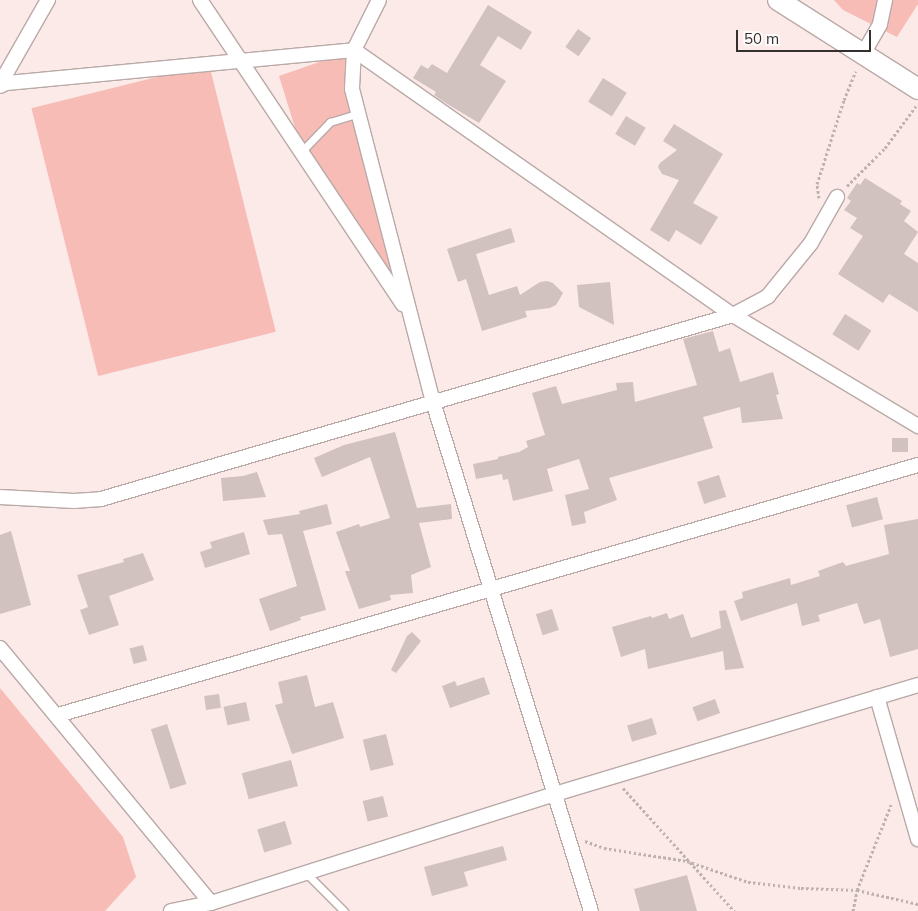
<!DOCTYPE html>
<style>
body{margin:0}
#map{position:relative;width:918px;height:911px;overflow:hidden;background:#fbeae8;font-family:Mulish,sans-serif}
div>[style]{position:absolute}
.green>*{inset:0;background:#f8bcb6;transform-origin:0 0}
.building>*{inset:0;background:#d1c1bf;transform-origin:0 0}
.path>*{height:3px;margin-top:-1.5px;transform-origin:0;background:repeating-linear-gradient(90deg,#bfb1af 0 2.5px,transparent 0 5px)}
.roads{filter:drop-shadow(1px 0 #b9a9a7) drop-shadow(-1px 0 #b9a9a7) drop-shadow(0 1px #b9a9a7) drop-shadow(0 -1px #b9a9a7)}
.service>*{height:7px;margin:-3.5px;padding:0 3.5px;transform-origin:3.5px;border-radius:3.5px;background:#fff}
.minor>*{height:14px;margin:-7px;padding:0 7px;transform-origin:7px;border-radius:7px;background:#fff}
.secondary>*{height:20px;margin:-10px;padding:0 10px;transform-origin:10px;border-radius:10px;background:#fff}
span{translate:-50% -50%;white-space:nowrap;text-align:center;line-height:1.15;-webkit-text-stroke:5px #fefbfa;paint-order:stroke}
.scale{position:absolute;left:736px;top:30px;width:135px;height:22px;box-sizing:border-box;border:2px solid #362f2f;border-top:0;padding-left:6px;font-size:15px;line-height:18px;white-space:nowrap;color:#362f2f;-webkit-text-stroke:4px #fefbfa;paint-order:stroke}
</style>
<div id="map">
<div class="green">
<i style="clip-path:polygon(834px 0,918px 0,918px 4px,897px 37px,843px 10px)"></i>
<i style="clip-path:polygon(354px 50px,352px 89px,409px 313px,300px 144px,279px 76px)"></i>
<i style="left:209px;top:64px;width:276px;height:183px;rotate:76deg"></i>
<i style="clip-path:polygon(0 688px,123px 837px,136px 877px,105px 911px,0 911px)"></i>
</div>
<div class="building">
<i style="clip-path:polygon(488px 5px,532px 32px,521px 50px,498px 36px,480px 65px,506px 81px,479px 123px,444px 102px,434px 95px,436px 92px,413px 78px,421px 65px,428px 69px,432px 64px,447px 73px)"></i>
<i style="left:578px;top:29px;width:16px;height:22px;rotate:35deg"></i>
<i style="left:603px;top:78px;width:28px;height:28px;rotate:32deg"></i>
<i style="left:626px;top:116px;width:23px;height:21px;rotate:31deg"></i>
<i style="clip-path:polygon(674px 124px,723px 154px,693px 203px,718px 217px,701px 245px,676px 230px,669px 242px,650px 230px,679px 180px,662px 174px,658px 167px,660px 163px,677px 150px,663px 141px)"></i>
<i style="clip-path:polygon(865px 178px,902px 201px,900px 204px,911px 211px,904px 221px,918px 232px,904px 254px,918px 263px,918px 312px,889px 294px,883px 303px,838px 274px,863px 236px,850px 228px,857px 218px,844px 210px,851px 201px,847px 198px,857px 183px,860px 185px)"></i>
<i style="clip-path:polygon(511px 228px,515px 242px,476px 254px,489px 295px,517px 286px,520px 295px,540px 282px,547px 281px,553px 283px,563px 293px,556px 305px,550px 308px,525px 311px,527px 317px,482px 331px,466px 279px,458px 282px,447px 249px)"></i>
<i style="clip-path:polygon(610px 282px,614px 325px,579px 307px,577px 285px)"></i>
<i style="left:845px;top:314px;width:31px;height:24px;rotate:32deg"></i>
<i style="clip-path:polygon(713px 331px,719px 352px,730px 348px,740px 382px,773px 372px,779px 394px,776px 395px,783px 419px,742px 423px,740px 407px,703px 417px,713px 448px,609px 478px,617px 500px,584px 512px,586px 523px,572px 526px,565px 495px,589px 489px,579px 459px,547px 469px,553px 491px,513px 501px,508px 479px,503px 480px,502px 474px,476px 479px,473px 464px,498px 459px,498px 457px,519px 452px,528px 447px,526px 441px,545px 435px,532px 393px,556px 386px,562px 404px,617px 390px,616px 383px,633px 382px,635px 402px,697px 385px,683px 339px)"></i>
<i style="clip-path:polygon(395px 432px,417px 508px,451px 504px,452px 519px,419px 523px,431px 567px,411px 575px,413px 593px,390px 595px,391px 600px,359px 609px,345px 571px,350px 571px,336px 532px,359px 524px,360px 527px,390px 518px,370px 457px,322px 477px,314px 458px,344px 445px)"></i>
<i style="left:892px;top:438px;width:16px;height:14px"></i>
<i style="clip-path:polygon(257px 472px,266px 497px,223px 501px,221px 478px,243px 476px)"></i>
<i style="left:719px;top:475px;width:23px;height:23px;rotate:72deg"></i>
<i style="left:877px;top:497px;width:23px;height:32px;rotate:75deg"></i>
<i style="clip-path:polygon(327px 504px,332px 524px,303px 531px,326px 610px,300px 617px,301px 620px,270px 631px,259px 599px,297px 586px,282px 534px,268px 535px,263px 520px,300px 514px,299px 511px)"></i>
<i style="clip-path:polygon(918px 519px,918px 649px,890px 657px,880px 619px,864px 624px,857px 603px,818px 615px,820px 621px,802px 626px,797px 603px,741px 621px,734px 601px,743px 598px,742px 592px,790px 578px,791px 585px,820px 576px,818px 571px,843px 562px,846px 566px,889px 554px,884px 525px)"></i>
<i style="clip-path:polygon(11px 531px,31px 605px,0 614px,0 535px)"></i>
<i style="clip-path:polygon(244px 532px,250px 554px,205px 568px,200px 552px,212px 548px,210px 542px)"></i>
<i style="clip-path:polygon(143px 553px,154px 580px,109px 596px,119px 625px,89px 635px,80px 610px,88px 607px,77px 575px,124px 562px,123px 559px)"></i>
<i style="left:552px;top:609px;width:22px;height:17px;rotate:72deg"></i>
<i style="clip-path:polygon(726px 610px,744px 668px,725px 670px,723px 651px,648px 669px,645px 649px,621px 657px,612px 627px,651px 616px,652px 618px,667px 613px,669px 619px,683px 614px,691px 638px,721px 628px,719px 611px)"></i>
<i style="clip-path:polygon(412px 632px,421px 641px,396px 673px,391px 670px,407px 636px)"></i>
<i style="left:143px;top:645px;width:16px;height:14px;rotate:75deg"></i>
<i style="clip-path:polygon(307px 675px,315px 707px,333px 702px,344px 738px,292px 754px,275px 705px,283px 703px,278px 682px)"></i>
<i style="clip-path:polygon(484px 677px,490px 694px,450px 708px,442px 686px,455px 681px,457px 686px)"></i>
<i style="left:219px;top:694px;width:14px;height:15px;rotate:82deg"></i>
<i style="left:715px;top:699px;width:15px;height:24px;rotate:70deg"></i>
<i style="left:246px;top:702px;width:19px;height:23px;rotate:78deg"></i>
<i style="left:652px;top:718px;width:17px;height:26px;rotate:73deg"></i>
<i style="left:167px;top:724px;width:63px;height:17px;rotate:72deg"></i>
<i style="left:386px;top:734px;width:32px;height:24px;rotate:76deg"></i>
<i style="left:291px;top:760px;width:27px;height:51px;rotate:75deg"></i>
<i style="left:383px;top:796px;width:21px;height:21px;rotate:76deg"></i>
<i style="left:285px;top:821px;width:24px;height:29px;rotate:73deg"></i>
<i style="clip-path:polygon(503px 846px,507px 860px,464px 872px,468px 886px,432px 896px,424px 867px)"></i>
<i style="clip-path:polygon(687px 875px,697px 911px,640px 911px,634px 889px)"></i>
</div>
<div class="path">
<i style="left:847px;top:186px;width:54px;rotate:-45deg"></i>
<i style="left:885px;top:148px;width:52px;rotate:-53.6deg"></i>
<i style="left:819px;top:198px;width:14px;rotate:-98deg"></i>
<i style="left:817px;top:184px;width:88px;rotate:-72.2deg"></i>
<i style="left:844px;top:100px;width:31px;rotate:-68deg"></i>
<i style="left:623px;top:788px;width:166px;rotate:47.9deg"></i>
<i style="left:585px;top:841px;width:20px;rotate:20deg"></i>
<i style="left:604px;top:848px;width:84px;rotate:8.9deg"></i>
<i style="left:687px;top:861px;width:65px;rotate:19deg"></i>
<i style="left:748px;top:882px;width:53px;rotate:6.5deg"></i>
<i style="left:801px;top:888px;width:56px;rotate:2deg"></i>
<i style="left:857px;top:890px;width:63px;rotate:12.9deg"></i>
<i style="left:853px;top:911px;width:21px;rotate:-79deg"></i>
<i style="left:857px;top:890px;width:92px;rotate:-68.2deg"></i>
</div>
<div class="roads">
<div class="service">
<i style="left:301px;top:152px;width:42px;rotate:-46deg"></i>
<i style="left:330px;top:122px;width:30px;rotate:-17deg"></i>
<i style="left:306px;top:873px;width:54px;rotate:45deg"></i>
</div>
<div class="minor">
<i style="left:200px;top:0;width:366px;rotate:56.3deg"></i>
<i style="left:379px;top:0;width:56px;rotate:116.6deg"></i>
<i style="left:354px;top:50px;width:39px;rotate:93deg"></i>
<i style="left:352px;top:89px;width:323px;rotate:75.5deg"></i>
<i style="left:433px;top:402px;width:533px;rotate:72.76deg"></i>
<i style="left:863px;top:54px;width:34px;rotate:-60deg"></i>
<i style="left:880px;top:24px;width:25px;rotate:-78deg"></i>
<i style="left:0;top:84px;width:97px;rotate:-60.3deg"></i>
<i style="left:0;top:86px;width:7px;rotate:-27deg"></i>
<i style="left:6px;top:83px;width:350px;rotate:-5.4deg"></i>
<i style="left:354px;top:50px;width:462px;rotate:35deg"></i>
<i style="left:733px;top:315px;width:216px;rotate:31deg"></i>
<i style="left:0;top:497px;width:74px;rotate:3.1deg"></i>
<i style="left:74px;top:501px;width:27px;rotate:-4deg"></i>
<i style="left:101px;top:499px;width:658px;rotate:-16.23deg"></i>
<i style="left:733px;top:315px;width:40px;rotate:-28deg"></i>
<i style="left:768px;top:296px;width:68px;rotate:-50.9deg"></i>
<i style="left:811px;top:243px;width:53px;rotate:-60.5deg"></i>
<i style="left:0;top:648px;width:331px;rotate:50.4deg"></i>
<i style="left:877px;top:697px;width:148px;rotate:73.9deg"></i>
<i style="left:58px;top:715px;width:896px;rotate:-16.21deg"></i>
<i style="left:171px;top:911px;width:41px;rotate:-11.3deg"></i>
<i style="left:211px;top:903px;width:361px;rotate:-17.6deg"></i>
<i style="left:555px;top:794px;width:379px;rotate:-16.7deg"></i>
</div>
<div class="secondary">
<i style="left:778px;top:0;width:166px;rotate:32.4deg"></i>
</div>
</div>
<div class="scale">50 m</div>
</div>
